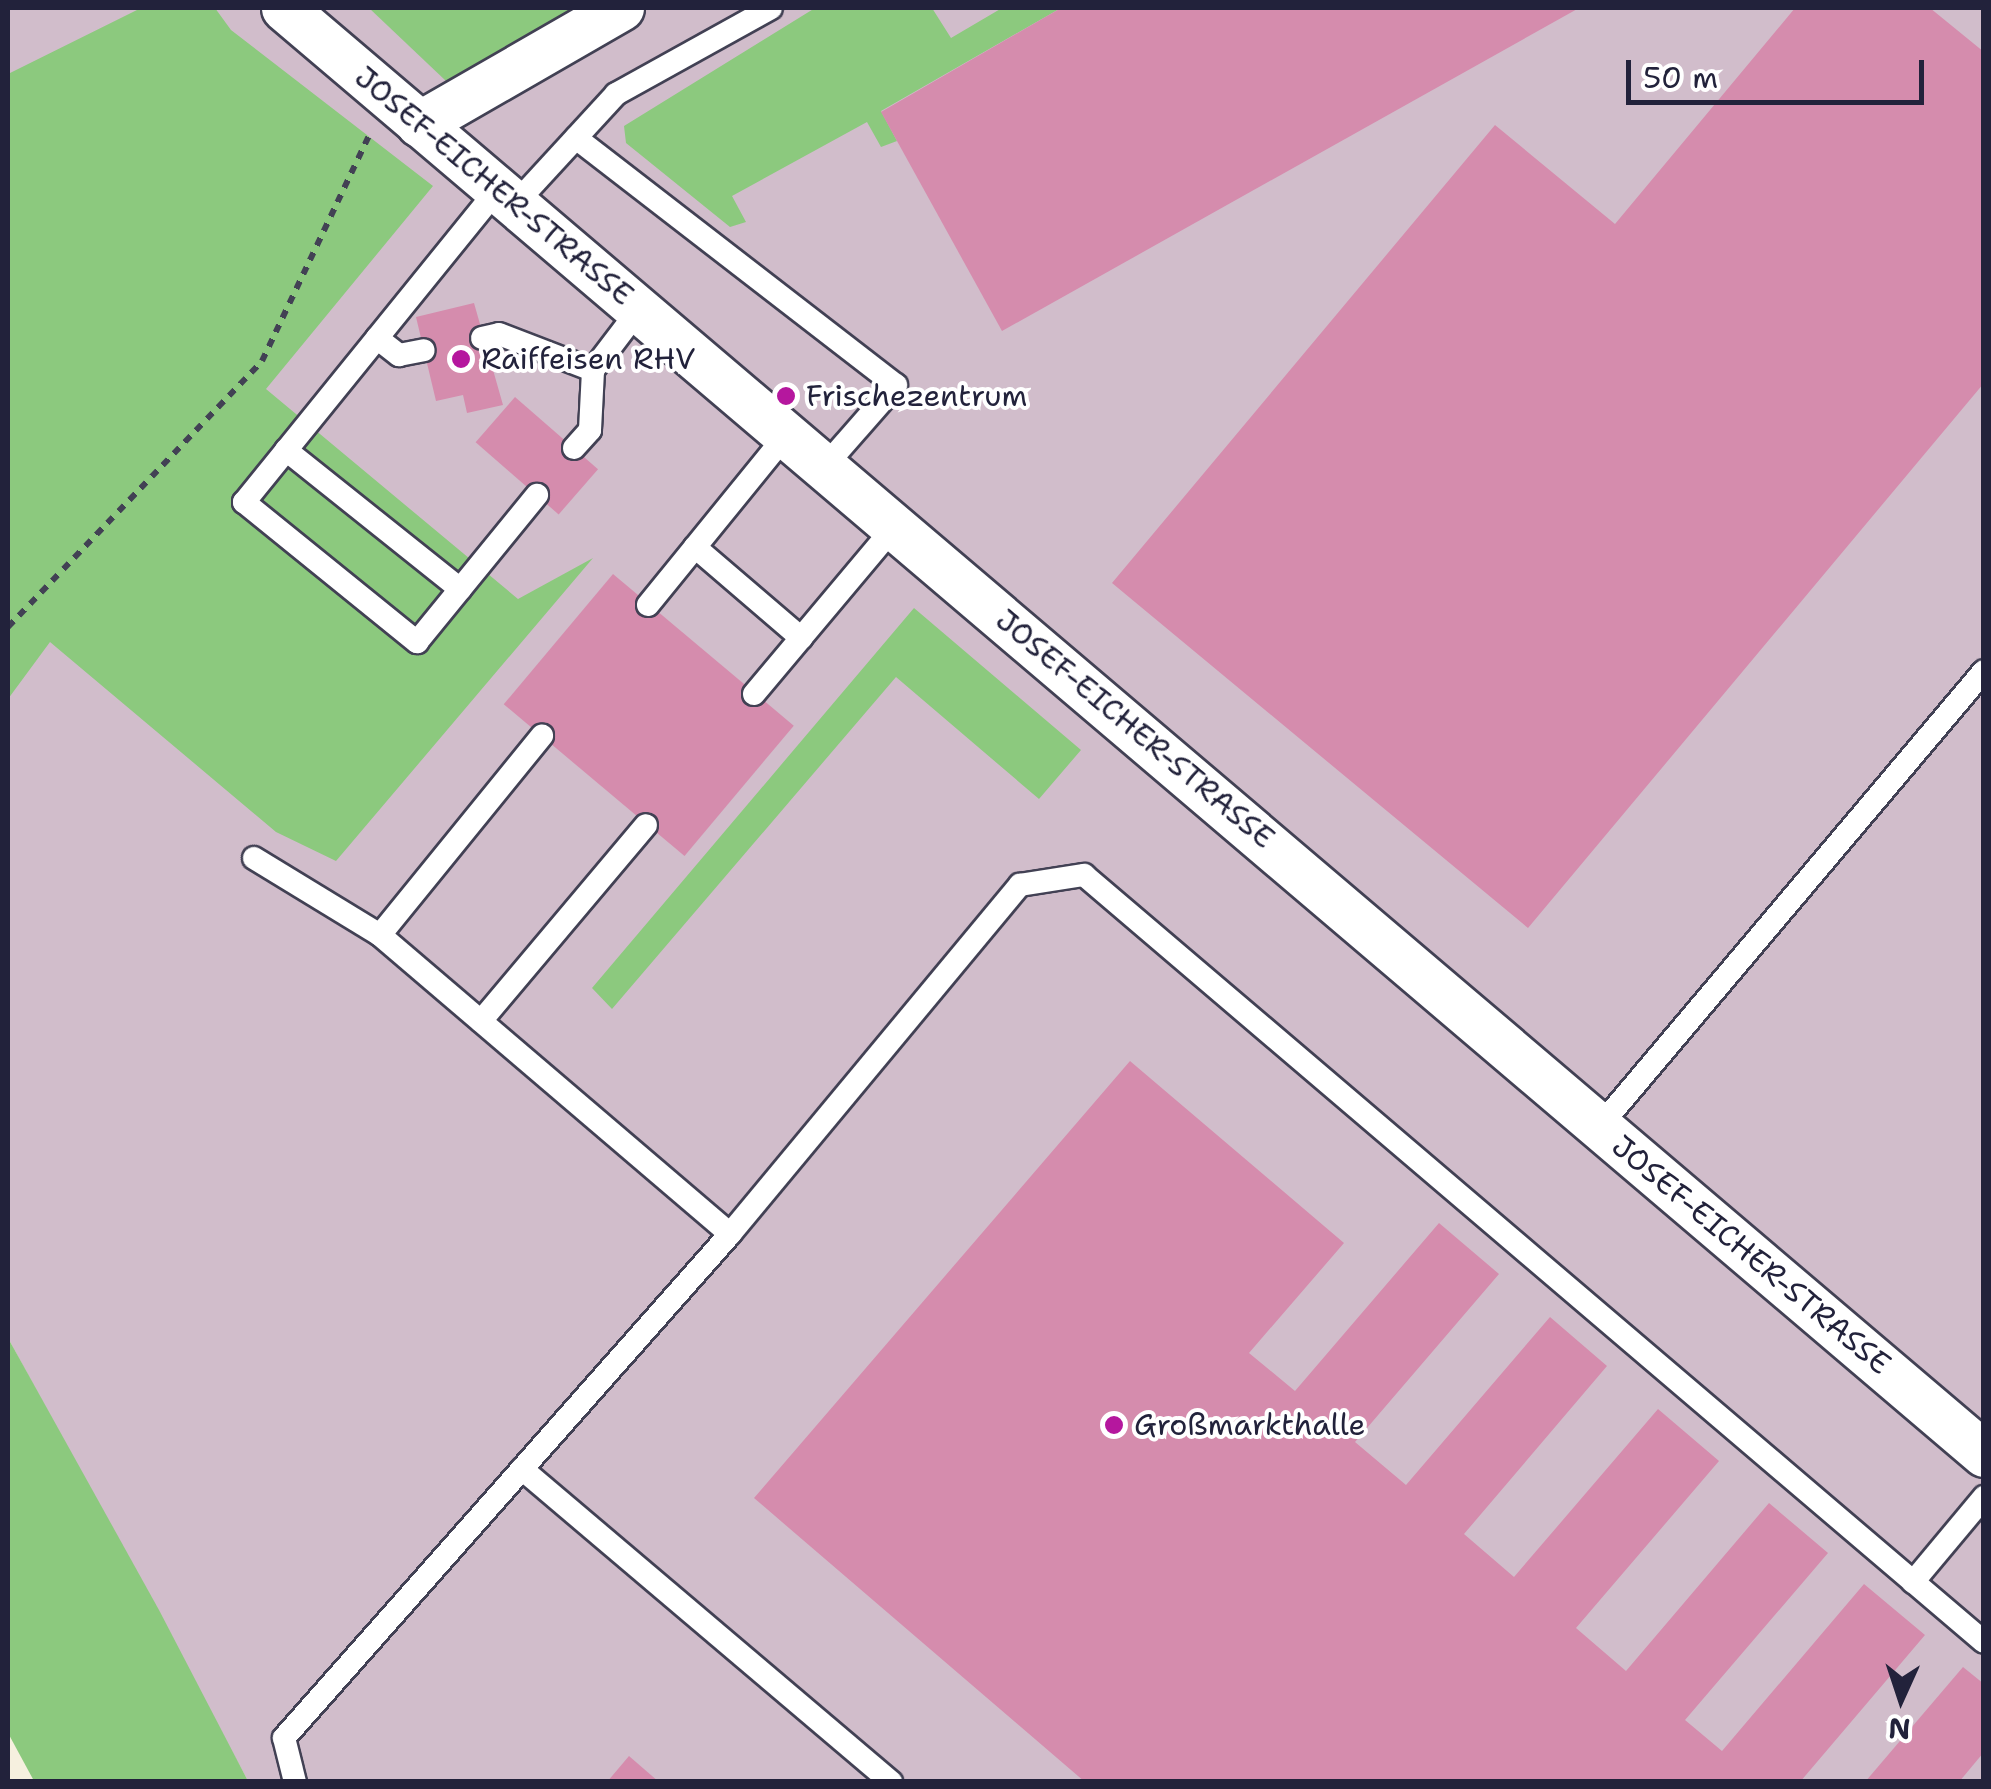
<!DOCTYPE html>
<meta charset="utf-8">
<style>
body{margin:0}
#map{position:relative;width:1991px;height:1789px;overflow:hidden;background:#f6f0df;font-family:"Shantell Sans",sans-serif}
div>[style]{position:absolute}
.industrial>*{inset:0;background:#d1bdcb}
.green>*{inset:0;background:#8cc97e}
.building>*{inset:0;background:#d58cad;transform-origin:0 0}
.path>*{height:6px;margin-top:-3px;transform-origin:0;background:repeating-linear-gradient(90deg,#424154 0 8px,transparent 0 16px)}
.roads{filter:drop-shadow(2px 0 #424154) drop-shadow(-2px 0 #424154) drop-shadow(0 2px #424154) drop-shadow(0 -2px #424154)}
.service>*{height:22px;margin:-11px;padding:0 11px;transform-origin:11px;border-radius:11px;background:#fff}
.minor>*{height:45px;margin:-22.5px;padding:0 22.5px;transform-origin:22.5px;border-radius:22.5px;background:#fff}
.dots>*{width:28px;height:28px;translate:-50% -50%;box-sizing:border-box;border:5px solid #fff;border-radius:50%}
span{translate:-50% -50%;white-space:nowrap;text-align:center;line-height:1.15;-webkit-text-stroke:8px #fff;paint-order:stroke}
.street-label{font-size:30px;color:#22223b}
.poi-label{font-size:30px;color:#22223b}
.left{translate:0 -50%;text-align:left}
.frame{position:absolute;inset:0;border:10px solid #22223b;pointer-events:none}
.north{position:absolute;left:1851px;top:1649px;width:100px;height:100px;-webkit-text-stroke:8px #fff;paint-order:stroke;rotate:183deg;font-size:28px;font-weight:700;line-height:40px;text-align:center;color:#22223b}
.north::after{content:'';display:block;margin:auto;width:35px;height:45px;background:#22223b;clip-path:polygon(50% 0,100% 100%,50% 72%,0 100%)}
.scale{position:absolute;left:1626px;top:60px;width:298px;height:45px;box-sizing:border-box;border:5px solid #22223b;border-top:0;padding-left:12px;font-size:30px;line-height:35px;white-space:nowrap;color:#22223b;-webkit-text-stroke:8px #fff;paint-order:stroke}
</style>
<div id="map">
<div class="industrial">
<i style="clip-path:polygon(8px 8px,1983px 8px,1983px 1781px,248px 1781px,8px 1338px)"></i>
</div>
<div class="green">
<i style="clip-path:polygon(141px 8px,215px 8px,231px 30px,433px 186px,266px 389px,518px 599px,593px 558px,336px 861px,276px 832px,50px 642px,8px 699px,8px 74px)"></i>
<i style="clip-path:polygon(369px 8px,573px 8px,446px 81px)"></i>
<i style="clip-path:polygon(815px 8px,932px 8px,951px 38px,1002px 8px,1061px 8px,881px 111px,897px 141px,881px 147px,867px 122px,732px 196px,746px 222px,730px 227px,626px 143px,624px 126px)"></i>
<i style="clip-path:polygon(914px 608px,1081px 750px,1039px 799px,896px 677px,612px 1009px,592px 988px)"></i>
<i style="clip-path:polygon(8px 1338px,159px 1610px,248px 1781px,34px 1781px,8px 1733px)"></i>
</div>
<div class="building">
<i style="clip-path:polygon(1061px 8px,1579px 8px,1002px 331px,881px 112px)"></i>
<i style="clip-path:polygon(1795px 8px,1930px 8px,1984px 52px,1984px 383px,1528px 928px,1112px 583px,1495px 125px,1615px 224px)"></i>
<i style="clip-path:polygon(474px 303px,503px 405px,467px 413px,463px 395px,436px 401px,416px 317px)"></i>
<i style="left:515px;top:397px;width:110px;height:60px;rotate:41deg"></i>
<i style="left:613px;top:574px;width:236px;height:170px;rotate:40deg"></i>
<i style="clip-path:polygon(1130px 1061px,1344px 1243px,1249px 1353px,1295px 1391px,1439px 1223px,1499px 1274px,1355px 1442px,1406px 1485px,1550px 1317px,1607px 1366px,1464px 1534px,1514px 1577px,1658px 1409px,1719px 1461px,1576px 1628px,1626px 1671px,1769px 1503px,1828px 1553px,1685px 1720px,1722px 1751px,1864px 1584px,1925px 1635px,1800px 1782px,1085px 1782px,754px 1498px)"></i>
<i style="clip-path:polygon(1963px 1667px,1984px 1684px,1984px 1752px,1959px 1782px,1865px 1782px)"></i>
<i style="clip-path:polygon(629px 1756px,659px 1782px,607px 1782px)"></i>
</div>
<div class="path">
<i style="left:8px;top:627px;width:368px;rotate:-46.3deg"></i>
<i style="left:262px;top:361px;width:251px;rotate:-64.6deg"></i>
</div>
<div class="roads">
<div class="service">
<i style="left:576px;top:138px;width:404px;rotate:37.7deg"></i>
<i style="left:896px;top:385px;width:106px;rotate:131.2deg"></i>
<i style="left:497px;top:190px;width:402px;rotate:129deg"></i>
<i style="left:244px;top:502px;width:223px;rotate:39deg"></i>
<i style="left:417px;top:642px;width:190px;rotate:-50.8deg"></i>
<i style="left:515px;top:204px;width:149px;rotate:-47.4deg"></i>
<i style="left:616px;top:94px;width:177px;rotate:-29deg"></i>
<i style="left:377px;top:338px;width:28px;rotate:38deg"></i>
<i style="left:399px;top:355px;width:25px;rotate:-11deg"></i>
<i style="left:482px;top:338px;width:17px;rotate:-13deg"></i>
<i style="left:499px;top:334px;width:101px;rotate:21deg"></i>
<i style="left:574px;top:448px;width:24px;rotate:-48deg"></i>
<i style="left:590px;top:430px;width:60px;rotate:-87.1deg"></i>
<i style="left:593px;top:370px;width:78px;rotate:-52.8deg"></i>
<i style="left:286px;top:450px;width:223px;rotate:38.6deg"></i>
<i style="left:695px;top:547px;width:140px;rotate:40.6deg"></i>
<i style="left:648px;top:605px;width:222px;rotate:-50.9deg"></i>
<i style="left:754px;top:694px;width:221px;rotate:-50deg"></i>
<i style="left:254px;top:858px;width:148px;rotate:31.4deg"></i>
<i style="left:380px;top:935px;width:460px;rotate:40.5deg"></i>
<i style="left:380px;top:935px;width:257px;rotate:-50.9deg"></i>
<i style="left:481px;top:1021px;width:256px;rotate:-49.9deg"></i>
<i style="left:1600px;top:1126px;width:595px;rotate:-49.84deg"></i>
<i style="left:522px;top:1469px;width:484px;rotate:40.3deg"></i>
<i style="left:1913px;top:1582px;width:111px;rotate:-50.1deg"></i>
<i style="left:295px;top:1782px;width:45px;rotate:-104deg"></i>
<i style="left:284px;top:1738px;width:673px;rotate:-48.49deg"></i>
<i style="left:730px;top:1234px;width:454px;rotate:-50.3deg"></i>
<i style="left:1020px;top:885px;width:65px;rotate:-8.9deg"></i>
<i style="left:1084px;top:875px;width:1182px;rotate:40.44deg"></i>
</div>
<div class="minor">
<i style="left:284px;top:8px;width:2232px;rotate:40.38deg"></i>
<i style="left:419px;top:124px;width:233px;rotate:-29.9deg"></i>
</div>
</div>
<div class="dots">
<i style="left:461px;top:359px;background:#b5179e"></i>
<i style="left:786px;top:396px;background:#b5179e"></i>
<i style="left:1114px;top:1425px;background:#b5179e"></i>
</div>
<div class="street-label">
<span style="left:494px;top:186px;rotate:40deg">JOSEF-EICHER-STRASSE</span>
<span style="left:1135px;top:729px;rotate:40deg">JOSEF-EICHER-STRASSE</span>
<span style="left:1751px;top:1255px;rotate:40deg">JOSEF-EICHER-STRASSE</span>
</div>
<div class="poi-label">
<span class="left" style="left:481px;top:359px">Raiffeisen RHV</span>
<span class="left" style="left:806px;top:396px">Frischezentrum</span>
<span class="left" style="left:1134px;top:1425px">Großmarkthalle</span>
</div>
<div class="frame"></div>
<div class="north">N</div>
<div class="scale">50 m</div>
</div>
